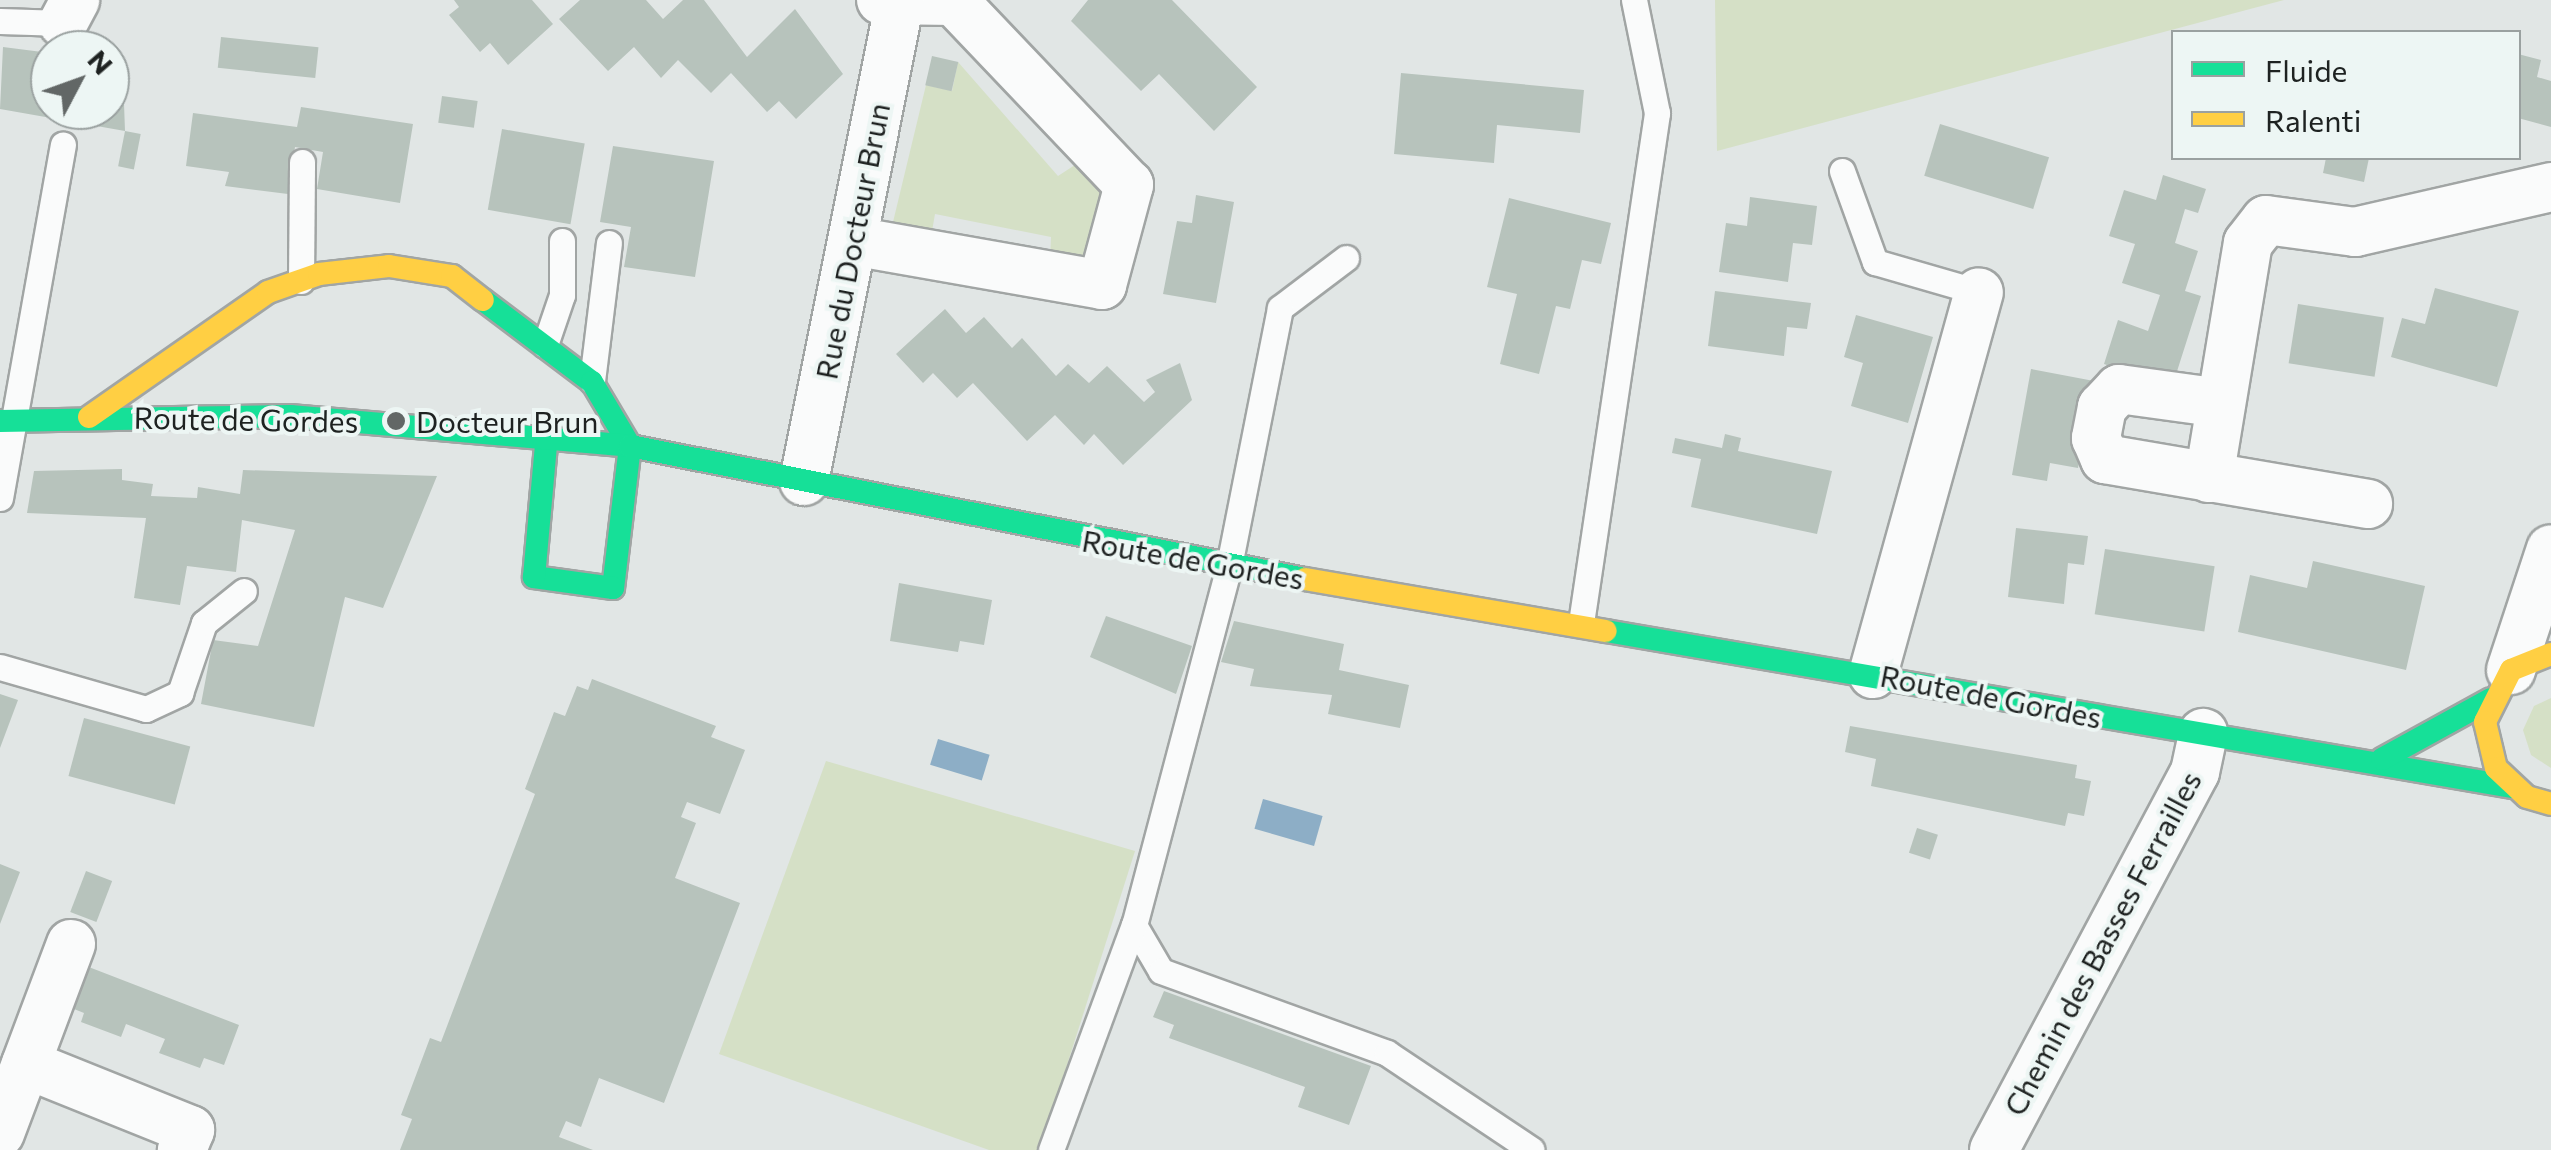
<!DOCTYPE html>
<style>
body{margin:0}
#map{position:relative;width:2551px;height:1150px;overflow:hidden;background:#e1e6e5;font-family:Commissioner,sans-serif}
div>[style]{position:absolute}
.green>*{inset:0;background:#d5e0c6}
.water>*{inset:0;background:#8daec6;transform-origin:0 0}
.building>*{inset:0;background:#b7c3bc;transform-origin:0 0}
.roads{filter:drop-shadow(2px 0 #a1a5a4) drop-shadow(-2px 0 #a1a5a4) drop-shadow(0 2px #a1a5a4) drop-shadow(0 -2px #a1a5a4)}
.lane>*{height:25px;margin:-12.5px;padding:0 12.5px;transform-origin:12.5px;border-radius:12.5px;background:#fafbfb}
.street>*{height:48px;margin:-24px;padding:0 24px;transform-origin:24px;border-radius:24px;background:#fafbfb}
.fast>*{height:22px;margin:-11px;padding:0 11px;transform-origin:11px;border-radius:11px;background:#16e098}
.slow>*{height:22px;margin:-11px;padding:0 11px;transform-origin:11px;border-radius:11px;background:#ffcf43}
.dots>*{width:28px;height:28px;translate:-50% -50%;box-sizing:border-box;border:5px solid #edf6f4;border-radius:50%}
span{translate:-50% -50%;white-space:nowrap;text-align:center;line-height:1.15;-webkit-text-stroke:8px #edf6f4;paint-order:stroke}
.street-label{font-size:30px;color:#1e2221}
.poi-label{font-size:30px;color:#1e2221}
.left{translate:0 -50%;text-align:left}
.legend{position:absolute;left:2171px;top:30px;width:350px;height:130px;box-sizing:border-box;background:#edf6f4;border:2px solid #9aa1a0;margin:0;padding:12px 18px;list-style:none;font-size:30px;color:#1e2221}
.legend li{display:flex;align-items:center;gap:20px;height:50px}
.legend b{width:50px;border:2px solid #9aa1a0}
.north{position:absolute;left:30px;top:30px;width:100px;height:100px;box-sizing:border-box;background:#edf6f4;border:2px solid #9aa1a0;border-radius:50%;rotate:49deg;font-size:28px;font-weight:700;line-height:40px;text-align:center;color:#1e2221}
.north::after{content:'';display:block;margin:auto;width:35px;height:45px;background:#626766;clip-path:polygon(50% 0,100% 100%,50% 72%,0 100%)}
</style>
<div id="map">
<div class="green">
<i style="clip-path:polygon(1715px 0,2284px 0,1717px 151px)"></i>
<i style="clip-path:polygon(958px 62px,1058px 176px,1081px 161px,1110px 188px,1087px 264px,1050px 261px,1051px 237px,935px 214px,931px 237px,905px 239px,893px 222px,926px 85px,952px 91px)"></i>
<i style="clip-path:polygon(2551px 698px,2551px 768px,2531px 755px,2523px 730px,2534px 706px)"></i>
<i style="clip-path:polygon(826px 761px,1135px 851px,1040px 1150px,989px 1150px,719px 1054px)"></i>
</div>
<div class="water">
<i style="left:938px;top:739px;width:54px;height:27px;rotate:17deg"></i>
<i style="left:1263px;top:799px;width:62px;height:31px;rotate:16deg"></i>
</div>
<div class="building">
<i style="clip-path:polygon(454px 0,532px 0,553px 24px,508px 65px,490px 43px,480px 52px,449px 15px,459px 7px)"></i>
<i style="clip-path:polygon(580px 0,646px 0,663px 19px,683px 0,704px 0,747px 57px,795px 9px,843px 74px,796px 119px,779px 101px,767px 112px,731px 73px,711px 93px,678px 60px,661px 78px,634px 47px,608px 71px,559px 19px)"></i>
<i style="clip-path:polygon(1088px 0,1172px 0,1257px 87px,1214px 131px,1159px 74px,1141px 91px,1071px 21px)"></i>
<i style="left:221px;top:37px;width:98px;height:31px;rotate:6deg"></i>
<i style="clip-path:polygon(3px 47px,50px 53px,50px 110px,110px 110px,110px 74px,123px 76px,125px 131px,0 109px)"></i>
<i style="clip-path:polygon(2518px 54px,2541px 60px,2537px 77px,2551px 81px,2551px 127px,2518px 118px)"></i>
<i style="left:932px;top:56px;width:27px;height:30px;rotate:13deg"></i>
<i style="clip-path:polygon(1401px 73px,1584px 90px,1580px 133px,1497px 125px,1494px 163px,1394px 154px)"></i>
<i style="left:442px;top:96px;width:36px;height:27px;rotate:8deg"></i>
<i style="clip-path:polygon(301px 107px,413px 124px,400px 203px,317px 189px,323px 152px,295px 147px,288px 194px,225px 186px,229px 172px,186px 166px,193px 113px,297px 127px)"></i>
<i style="left:1940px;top:124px;width:114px;height:54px;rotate:17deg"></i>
<i style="left:502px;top:129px;width:84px;height:82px;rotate:10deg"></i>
<i style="left:125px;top:131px;width:16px;height:36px;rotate:11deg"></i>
<i style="clip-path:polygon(613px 146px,714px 161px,695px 277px,624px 267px,631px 227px,600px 222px)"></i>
<i style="clip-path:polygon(2326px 158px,2369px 158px,2364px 182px,2323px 173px)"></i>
<i style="clip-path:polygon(2163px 175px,2206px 189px,2198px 213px,2185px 209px,2175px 243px,2198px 251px,2185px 291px,2201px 296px,2172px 387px,2104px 364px,2118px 320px,2148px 331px,2160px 295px,2122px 283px,2135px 244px,2109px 236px,2124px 190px,2156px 200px)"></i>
<i style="clip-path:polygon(1196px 195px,1234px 202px,1216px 303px,1163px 294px,1177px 221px,1192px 223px)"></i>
<i style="clip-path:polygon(1750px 197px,1817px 206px,1812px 245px,1793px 243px,1788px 282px,1719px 272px,1726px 223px,1747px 226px)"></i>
<i style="clip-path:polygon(1509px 198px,1611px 223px,1601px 264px,1582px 260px,1570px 309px,1556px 306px,1539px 374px,1500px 364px,1517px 294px,1487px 287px)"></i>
<i style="clip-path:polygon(2435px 288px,2519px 311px,2497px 387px,2391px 357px,2402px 318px,2425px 324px)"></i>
<i style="clip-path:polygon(1715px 291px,1811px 303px,1807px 329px,1787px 327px,1784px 356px,1708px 346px)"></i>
<i style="left:2298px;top:304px;width:87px;height:60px;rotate:9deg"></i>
<i style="clip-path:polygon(945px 309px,966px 333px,984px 317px,1012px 348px,1022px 338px,1056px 376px,1068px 364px,1089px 383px,1107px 366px,1144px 402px,1155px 392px,1146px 380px,1180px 363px,1192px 400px,1123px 465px,1094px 434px,1084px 445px,1055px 415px,1027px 441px,973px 383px,957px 398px,933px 373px,923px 383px,896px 354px)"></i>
<i style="clip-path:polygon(1856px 315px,1933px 337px,1908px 423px,1851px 406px,1863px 363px,1844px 357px)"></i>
<i style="clip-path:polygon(2031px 369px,2094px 381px,2078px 468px,2050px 463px,2047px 481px,2012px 475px)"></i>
<i style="clip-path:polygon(1725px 434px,1741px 438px,1738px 451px,1832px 471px,1817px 534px,1691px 507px,1701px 459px,1672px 453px,1675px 438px,1722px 448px)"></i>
<i style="clip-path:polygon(122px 469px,122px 480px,153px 484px,151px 496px,197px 498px,198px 487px,240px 494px,243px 470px,437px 476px,383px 608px,345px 597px,314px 727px,201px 704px,213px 640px,258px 646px,295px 530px,242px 520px,236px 572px,187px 566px,180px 605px,134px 598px,146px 518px,27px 513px,34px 471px)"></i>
<i style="clip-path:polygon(2016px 528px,2088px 536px,2084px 565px,2068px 563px,2064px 604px,2008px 597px)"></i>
<i style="left:2105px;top:549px;width:111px;height:66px;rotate:9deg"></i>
<i style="clip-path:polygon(2313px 561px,2425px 586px,2406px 670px,2238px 632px,2250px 575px,2307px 588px)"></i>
<i style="clip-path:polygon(899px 583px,992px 600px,984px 645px,960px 641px,958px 652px,890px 641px)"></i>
<i style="clip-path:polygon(1106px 616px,1192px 646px,1176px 694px,1090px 657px)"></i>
<i style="clip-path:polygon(1234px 621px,1344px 644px,1339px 670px,1409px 685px,1400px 728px,1328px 714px,1332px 695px,1250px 686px,1254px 669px,1221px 662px)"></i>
<i style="clip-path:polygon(592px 679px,716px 726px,711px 737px,745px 750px,720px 814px,687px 802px,681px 817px,696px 823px,675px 878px,740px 903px,664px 1103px,599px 1078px,581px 1127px,566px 1121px,559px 1137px,593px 1150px,400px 1150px,412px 1119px,401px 1115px,430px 1038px,441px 1042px,535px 794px,525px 789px,554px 712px,565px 716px,577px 686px,588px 690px)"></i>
<i style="clip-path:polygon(0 694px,18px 700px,0 748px)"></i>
<i style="left:84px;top:718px;width:110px;height:60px;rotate:15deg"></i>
<i style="clip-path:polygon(1850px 726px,2077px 765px,2075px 778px,2091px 781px,2084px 816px,2068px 813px,2065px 826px,1871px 786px,1876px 759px,1845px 752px)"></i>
<i style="left:1917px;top:828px;width:22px;height:26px;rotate:18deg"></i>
<i style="clip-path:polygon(0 864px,20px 872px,0 924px)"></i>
<i style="left:86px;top:871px;width:28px;height:44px;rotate:21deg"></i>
<i style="clip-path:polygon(81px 964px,239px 1025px,224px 1065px,204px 1058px,200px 1068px,159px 1053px,165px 1039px,126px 1024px,121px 1037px,81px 1022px,84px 1013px,64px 1005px)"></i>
<i style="clip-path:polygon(1164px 991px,1371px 1066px,1349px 1125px,1298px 1107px,1305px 1087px,1169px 1038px,1174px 1025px,1153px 1017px)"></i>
</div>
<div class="roads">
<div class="lane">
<i style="left:0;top:21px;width:63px;rotate:1.8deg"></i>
<i style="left:1842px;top:171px;width:97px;rotate:70.1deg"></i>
<i style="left:1875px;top:262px;width:108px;rotate:16.1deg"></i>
<i style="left:1346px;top:258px;width:83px;rotate:142.9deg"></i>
<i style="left:1280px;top:308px;width:263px;rotate:101.2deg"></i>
<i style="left:1229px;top:566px;width:371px;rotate:104.8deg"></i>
<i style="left:1134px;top:925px;width:53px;rotate:59.6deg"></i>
<i style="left:1161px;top:971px;width:240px;rotate:19.9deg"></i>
<i style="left:1387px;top:1053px;width:174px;rotate:33.8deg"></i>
<i style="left:301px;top:281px;width:119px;rotate:-89.5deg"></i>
<i style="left:545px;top:345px;width:53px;rotate:-71.2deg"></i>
<i style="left:562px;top:295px;width:54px;rotate:-90deg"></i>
<i style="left:592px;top:381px;width:139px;rotate:-83deg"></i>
<i style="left:0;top:498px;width:359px;rotate:-79.9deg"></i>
<i style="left:1581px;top:623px;width:516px;rotate:-81.52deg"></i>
<i style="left:1657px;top:113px;width:115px;rotate:-101.5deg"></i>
<i style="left:0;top:667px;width:152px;rotate:16deg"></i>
<i style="left:146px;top:709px;width:38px;rotate:-25deg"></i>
<i style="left:180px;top:693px;width:74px;rotate:-71.1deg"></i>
<i style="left:204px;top:623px;width:51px;rotate:-38.7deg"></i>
<i style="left:1051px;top:1150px;width:240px;rotate:-69.8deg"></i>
</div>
<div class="street">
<i style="left:63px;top:23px;width:26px;rotate:-62deg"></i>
<i style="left:853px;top:241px;width:253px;rotate:10deg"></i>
<i style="left:1102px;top:285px;width:104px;rotate:-74.9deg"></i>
<i style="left:1129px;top:185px;width:254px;rotate:-133.6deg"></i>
<i style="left:954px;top:1px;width:73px;rotate:-179.2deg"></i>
<i style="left:2221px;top:403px;width:103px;rotate:-172.2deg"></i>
<i style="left:2119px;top:389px;width:25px;rotate:133deg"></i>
<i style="left:2102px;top:407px;width:32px;rotate:101deg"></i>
<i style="left:2096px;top:438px;width:23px;rotate:67deg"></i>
<i style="left:2105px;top:459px;width:267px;rotate:9.7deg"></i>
<i style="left:2209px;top:478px;width:238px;rotate:-80.6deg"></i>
<i style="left:2248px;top:243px;width:29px;rotate:-52deg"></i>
<i style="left:2266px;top:220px;width:90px;rotate:7.7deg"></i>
<i style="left:2355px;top:232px;width:201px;rotate:-12.9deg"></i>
<i style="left:804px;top:481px;width:490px;rotate:-78.7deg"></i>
<i style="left:2511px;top:670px;width:127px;rotate:-71.7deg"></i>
<i style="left:1873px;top:674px;width:396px;rotate:-74.5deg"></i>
<i style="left:26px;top:1064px;width:177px;rotate:21.9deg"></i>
<i style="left:190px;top:1130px;width:22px;rotate:112deg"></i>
<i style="left:0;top:1133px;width:202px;rotate:-69.4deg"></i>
<i style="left:1994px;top:1150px;width:428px;rotate:-62deg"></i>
<i style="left:2195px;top:772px;width:40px;rotate:-78deg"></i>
</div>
<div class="fast">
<i style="left:483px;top:300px;width:136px;rotate:37deg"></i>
<i style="left:592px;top:382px;width:74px;rotate:59.3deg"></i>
<i style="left:630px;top:446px;width:143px;rotate:96.8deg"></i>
<i style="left:613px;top:588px;width:80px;rotate:-172.1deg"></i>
<i style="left:534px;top:577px;width:143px;rotate:-84.8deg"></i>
<i style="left:0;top:421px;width:290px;rotate:-1deg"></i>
<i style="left:290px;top:416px;width:341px;rotate:5deg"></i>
<i style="left:630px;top:446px;width:688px;rotate:11.15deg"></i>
<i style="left:1606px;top:631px;width:919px;rotate:9.77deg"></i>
<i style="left:2382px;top:759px;width:124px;rotate:-28.8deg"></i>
</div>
<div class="slow">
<i style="left:89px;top:417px;width:218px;rotate:-34.9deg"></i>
<i style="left:268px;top:292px;width:54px;rotate:-19.4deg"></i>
<i style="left:319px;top:274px;width:70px;rotate:-6.5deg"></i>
<i style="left:389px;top:266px;width:64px;rotate:9deg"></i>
<i style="left:452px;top:276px;width:39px;rotate:38deg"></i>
<i style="left:1305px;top:579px;width:305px;rotate:9.8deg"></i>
<i style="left:2551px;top:654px;width:43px;rotate:158.2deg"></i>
<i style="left:2511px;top:670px;width:58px;rotate:116.6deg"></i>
<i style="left:2485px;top:722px;width:47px;rotate:76.6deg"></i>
<i style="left:2496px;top:768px;width:42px;rotate:43.1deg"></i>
<i style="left:2527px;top:797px;width:25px;rotate:16deg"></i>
</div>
</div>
<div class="dots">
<i style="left:396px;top:421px;background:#626766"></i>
</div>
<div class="street-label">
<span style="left:852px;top:241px;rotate:-79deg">Rue du Docteur Brun</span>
<span style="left:246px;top:419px;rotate:1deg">Route de Gordes</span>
<span style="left:1193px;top:559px;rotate:10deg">Route de Gordes</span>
<span style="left:1991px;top:696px;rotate:11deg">Route de Gordes</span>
<span style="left:2102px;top:943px;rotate:-62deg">Chemin des Basses Ferrailles</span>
</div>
<div class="poi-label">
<span class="left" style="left:416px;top:421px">Docteur Brun</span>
</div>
<ul class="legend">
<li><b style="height:12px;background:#16e098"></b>Fluide</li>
<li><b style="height:12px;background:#ffcf43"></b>Ralenti</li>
</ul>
<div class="north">N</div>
</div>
